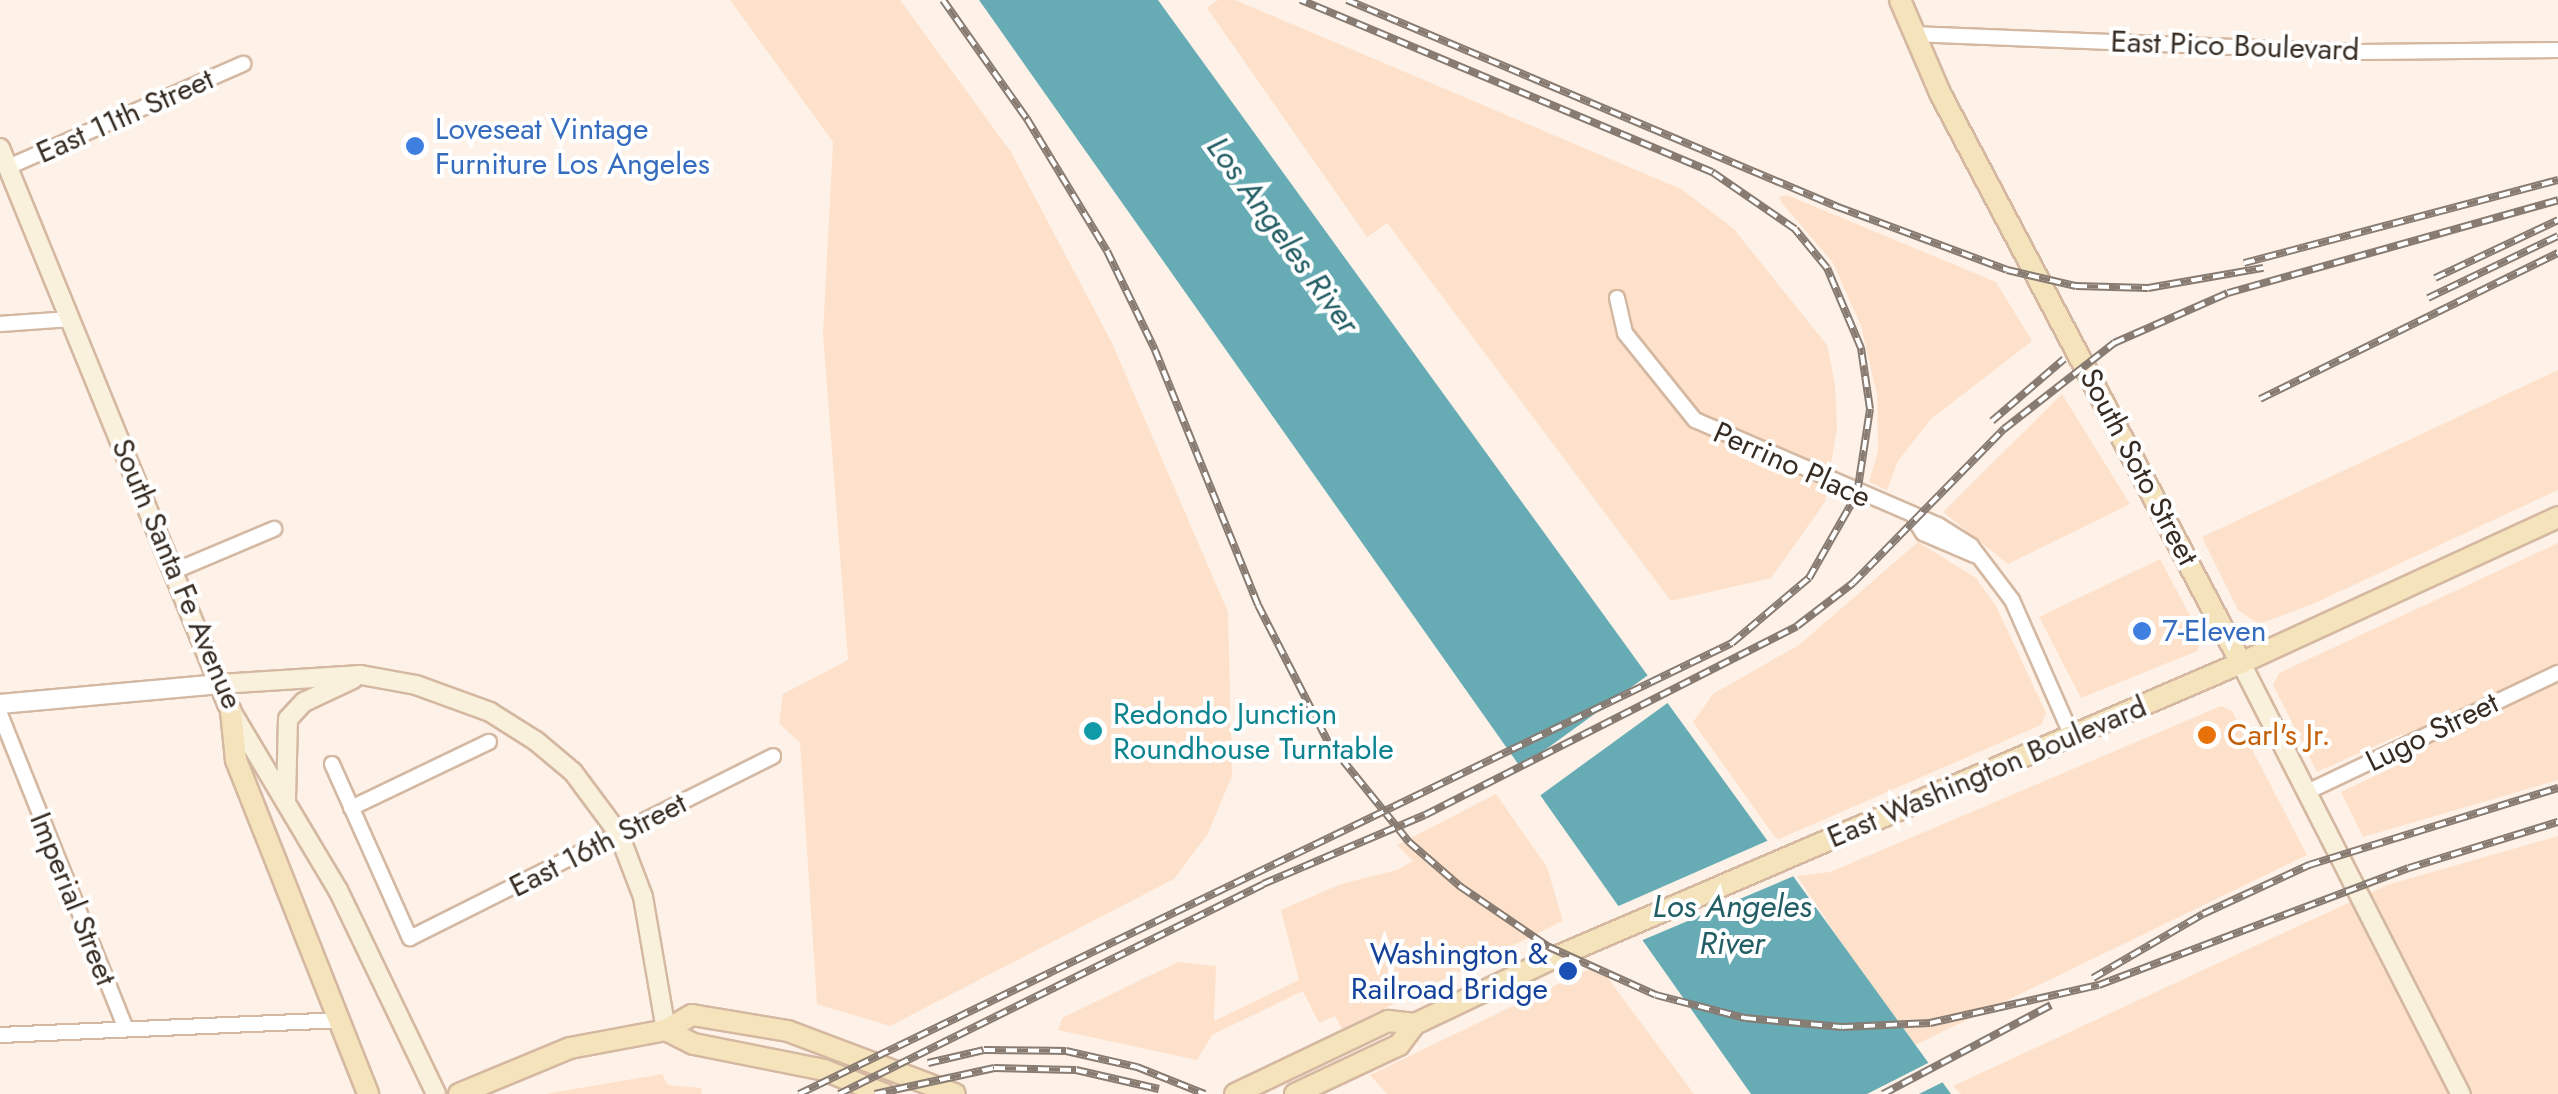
<!DOCTYPE html>
<style>
body{margin:0}
#map{position:relative;width:2558px;height:1094px;overflow:hidden;background:#fef2e8;font-family:Jost,sans-serif}
div>[style]{position:absolute}
.built>*{inset:0;background:#fee1ca}
.water>*{inset:0;background:#67acb5}
.pier>*{inset:0;background:#fef2e8;transform-origin:0 0}
.roads{filter:drop-shadow(2px 0 #d4b8a1) drop-shadow(-2px 0 #d4b8a1) drop-shadow(0 2px #d4b8a1) drop-shadow(0 -2px #d4b8a1)}
.minor>*{height:14px;margin:-7px;padding:0 7px;transform-origin:7px;border-radius:7px;background:#fff}
.tertiary>*{height:18px;margin:-9px;padding:0 9px;transform-origin:9px;border-radius:9px;background:#fff}
.secondary>*{height:18px;margin:-9px;padding:0 9px;transform-origin:9px;border-radius:9px;background:#faf1dd}
.primary>*{height:20px;margin:-10px;padding:0 10px;transform-origin:10px;border-radius:10px;background:#f5e3bb}
.rail>*{height:8px;margin-top:-4px;transform-origin:0;background:repeating-linear-gradient(90deg,#fff 0 11px,#877b72 0 22px);box-sizing:border-box;border-block:2px solid #877b72}
.dots>*{width:28px;height:28px;translate:-50% -50%;box-sizing:border-box;border:5px solid #fff;border-radius:50%}
span{translate:-50% -50%;white-space:nowrap;text-align:center;line-height:1.15;-webkit-text-stroke:8px #fff;paint-order:stroke}
.street-label{font-size:30px;color:#372c23}
.shop-label{font-size:30px;color:#366cbe}
.left{translate:0 -50%;text-align:left}
.culture-label{font-size:30px;color:#0d838f}
.food-label{font-size:30px;color:#c56008}
.transit-label{font-size:30px;color:#164399}
.right{translate:-100% -50%;text-align:right}
.water-label{font-size:32px;color:#245e65;font-style:italic}
</style>
<div id="map">
<div class="built">
<i style="clip-path:polygon(730px 0,900px 0,1011px 152px,1112px 343px,1228px 612px,1232px 776px,1207px 835px,1174px 879px,890px 1026px,817px 1004px,800px 743px,779px 723px,783px 694px,848px 660px,823px 334px,833px 142px)"></i>
<i style="clip-path:polygon(1218px 0,1235px 0,1681px 189px,1733px 228px,1827px 345px,1835px 384px,1837px 428px,1825px 502px,1771px 578px,1671px 601px,1387px 223px,1367px 237px,1207px 8px)"></i>
<i style="clip-path:polygon(1787px 195px,1996px 282px,2032px 341px,1931px 419px,1898px 461px,1887px 490px,1869px 482px,1878px 451px,1877px 395px,1861px 326px,1833px 263px,1782px 203px,1779px 197px)"></i>
<i style="clip-path:polygon(2558px 370px,2558px 490px,2315px 603px,2259px 624px,2238px 610px,2202px 537px)"></i>
<i style="clip-path:polygon(2062px 394px,2130px 504px,2008px 564px,1943px 512px)"></i>
<i style="clip-path:polygon(1918px 542px,1976px 578px,1996px 606px,2046px 713px,2041px 725px,1777px 840px,1693px 722px,1713px 694px,1799px 645px)"></i>
<i style="clip-path:polygon(2558px 543px,2558px 780px,2363px 837px,2341px 792px,2413px 758px,2402px 734px,2317px 772px,2273px 685px,2279px 673px)"></i>
<i style="clip-path:polygon(2160px 559px,2202px 638px,2197px 651px,2081px 698px,2039px 617px)"></i>
<i style="clip-path:polygon(2221px 706px,2232px 711px,2307px 855px,1911px 1047px,1797px 876px,1830px 872px)"></i>
<i style="clip-path:polygon(1496px 794px,1547px 867px,1563px 921px,1342px 1029px,1335px 1016px,1319px 1023px,1303px 991px,1212px 1035px,1197px 1060px,1058px 1030px,1062px 1018px,1178px 962px,1216px 966px,1214px 1021px,1299px 980px,1281px 910px,1341px 884px,1397px 870px,1413px 861px,1397px 845px)"></i>
<i style="clip-path:polygon(2558px 836px,2558px 1094px,1961px 1094px,1953px 1086px,2387px 885px)"></i>
<i style="clip-path:polygon(1598px 965px,1694px 1094px,1387px 1094px,1370px 1075px)"></i>
<i style="clip-path:polygon(662px 1074px,668px 1085px,702px 1088px,701px 1094px,545px 1094px)"></i>
</div>
<div class="water">
<i style="clip-path:polygon(979px 0,1158px 0,1951px 1094px,1751px 1094px)"></i>
</div>
<div class="pier">
<i style="left:1655px;top:670px;width:34px;height:173px;rotate:54deg"></i>
<i style="clip-path:polygon(1776px 837px,1801px 873px,1638px 942px,1614px 908px)"></i>
<i style="clip-path:polygon(1932px 1061px,1947px 1080px,1919px 1094px,1867px 1094px)"></i>
</div>
<div class="roads">
<div class="minor">
<i style="left:1912px;top:34px;width:447px;rotate:2.3deg"></i>
<i style="left:2359px;top:52px;width:199px;rotate:-0.6deg"></i>
<i style="left:8px;top:167px;width:257px;rotate:-23.7deg"></i>
<i style="left:1617px;top:298px;width:36px;rotate:77deg"></i>
<i style="left:1625px;top:333px;width:112px;rotate:51.2deg"></i>
<i style="left:1695px;top:420px;width:265px;rotate:23.4deg"></i>
<i style="left:1938px;top:525px;width:39px;rotate:32deg"></i>
<i style="left:1971px;top:546px;width:68px;rotate:52.8deg"></i>
<i style="left:2012px;top:600px;width:149px;rotate:66.2deg"></i>
<i style="left:0;top:324px;width:71px;rotate:-4deg"></i>
<i style="left:1915px;top:520px;width:15px;rotate:58deg"></i>
<i style="left:1923px;top:533px;width:56px;rotate:23.3deg"></i>
<i style="left:172px;top:572px;width:111px;rotate:-22.9deg"></i>
<i style="left:0;top:714px;width:339px;rotate:68.2deg"></i>
<i style="left:332px;top:764px;width:191px;rotate:65.9deg"></i>
<i style="left:410px;top:938px;width:406px;rotate:-26.6deg"></i>
<i style="left:2307px;top:792px;width:278px;rotate:-25.4deg"></i>
<i style="left:351px;top:808px;width:153px;rotate:-25.6deg"></i>
<i style="left:0;top:1035px;width:340px;rotate:-2.5deg"></i>
</div>
<div class="tertiary">
<i style="left:0;top:704px;width:221px;rotate:-5.2deg"></i>
</div>
<div class="secondary">
<i style="left:0;top:148px;width:601px;rotate:67.79deg"></i>
<i style="left:227px;top:704px;width:217px;rotate:59.2deg"></i>
<i style="left:338px;top:890px;width:226px;rotate:64.3deg"></i>
<i style="left:2241px;top:663px;width:484px;rotate:63deg"></i>
<i style="left:220px;top:684px;width:141px;rotate:-3.7deg"></i>
<i style="left:361px;top:675px;width:56px;rotate:10.3deg"></i>
<i style="left:416px;top:685px;width:79px;rotate:20deg"></i>
<i style="left:490px;top:712px;width:54px;rotate:32.2deg"></i>
<i style="left:536px;top:741px;width:48px;rotate:40deg"></i>
<i style="left:573px;top:772px;width:77px;rotate:53.4deg"></i>
<i style="left:619px;top:834px;width:67px;rotate:69.1deg"></i>
<i style="left:643px;top:897px;width:135px;rotate:80.2deg"></i>
<i style="left:286px;top:800px;width:81px;rotate:-88.6deg"></i>
<i style="left:288px;top:719px;width:23px;rotate:-47deg"></i>
<i style="left:304px;top:702px;width:54px;rotate:-25.1deg"></i>
</div>
<div class="primary">
<i style="left:1900px;top:0;width:103px;rotate:66.7deg"></i>
<i style="left:1941px;top:95px;width:642px;rotate:62.16deg"></i>
<i style="left:231px;top:711px;width:49px;rotate:84.2deg"></i>
<i style="left:236px;top:760px;width:359px;rotate:68.4deg"></i>
<i style="left:666px;top:1030px;width:31px;rotate:27deg"></i>
<i style="left:694px;top:1044px;width:133px;rotate:11.3deg"></i>
<i style="left:824px;top:1070px;width:65px;rotate:21.8deg"></i>
<i style="left:459px;top:1094px;width:120px;rotate:-22.5deg"></i>
<i style="left:570px;top:1048px;width:98px;rotate:-10.6deg"></i>
<i style="left:666px;top:1030px;width:30px;rotate:-30deg"></i>
<i style="left:692px;top:1015px;width:97px;rotate:9.5deg"></i>
<i style="left:788px;top:1031px;width:178px;rotate:20.7deg"></i>
<i style="left:1235px;top:1094px;width:170px;rotate:-25.5deg"></i>
<i style="left:1388px;top:1021px;width:27px;rotate:6deg"></i>
<i style="left:1295px;top:1094px;width:115px;rotate:-25.2deg"></i>
<i style="left:1399px;top:1045px;width:26px;rotate:-53deg"></i>
<i style="left:1415px;top:1024px;width:148px;rotate:-25.5deg"></i>
<i style="left:1549px;top:960px;width:753px;rotate:-23.23deg"></i>
<i style="left:2241px;top:663px;width:349px;rotate:-24.7deg"></i>
</div>
</div>
<div class="rail">
<i style="left:943px;top:0;width:146px;rotate:54.8deg"></i>
<i style="left:1027px;top:119px;width:154px;rotate:58.8deg"></i>
<i style="left:1107px;top:251px;width:110px;rotate:64.1deg"></i>
<i style="left:1155px;top:350px;width:275px;rotate:68deg"></i>
<i style="left:1258px;top:605px;width:154px;rotate:62.9deg"></i>
<i style="left:1328px;top:742px;width:129px;rotate:51deg"></i>
<i style="left:1409px;top:842px;width:69px;rotate:40.9deg"></i>
<i style="left:1461px;top:887px;width:107px;rotate:34.3deg"></i>
<i style="left:1549px;top:947px;width:117px;rotate:24.2deg"></i>
<i style="left:1656px;top:995px;width:92px;rotate:14.5deg"></i>
<i style="left:1745px;top:1018px;width:97px;rotate:5.3deg"></i>
<i style="left:1842px;top:1027px;width:88px;rotate:-2.6deg"></i>
<i style="left:1930px;top:1023px;width:173px;rotate:-12.7deg"></i>
<i style="left:2099px;top:985px;width:331px;rotate:-20.7deg"></i>
<i style="left:2409px;top:868px;width:156px;rotate:-17.2deg"></i>
<i style="left:1347px;top:0;width:533px;rotate:22.86deg"></i>
<i style="left:1838px;top:207px;width:180px;rotate:20.4deg"></i>
<i style="left:2007px;top:270px;width:71px;rotate:13.1deg"></i>
<i style="left:2076px;top:286px;width:72px;rotate:1.6deg"></i>
<i style="left:2148px;top:288px;width:117px;rotate:-9.9deg"></i>
<i style="left:2244px;top:263px;width:325px;rotate:-14.8deg"></i>
<i style="left:2435px;top:278px;width:136px;rotate:-25.2deg"></i>
<i style="left:2428px;top:298px;width:144px;rotate:-25.5deg"></i>
<i style="left:2260px;top:399px;width:332px;rotate:-26.1deg"></i>
<i style="left:1992px;top:421px;width:95px;rotate:-40.7deg"></i>
<i style="left:2093px;top:978px;width:127px;rotate:-30.2deg"></i>
<i style="left:2203px;top:914px;width:117px;rotate:-24.8deg"></i>
<i style="left:2309px;top:865px;width:261px;rotate:-17.2deg"></i>
<i style="left:928px;top:1063px;width:57px;rotate:-13.1deg"></i>
<i style="left:984px;top:1050px;width:82px;rotate:0.7deg"></i>
<i style="left:1066px;top:1051px;width:73px;rotate:12.7deg"></i>
<i style="left:1137px;top:1067px;width:73px;rotate:21.7deg"></i>
<i style="left:799px;top:1094px;width:1036px;rotate:-25.8deg"></i>
<i style="left:1732px;top:643px;width:101px;rotate:-40.2deg"></i>
<i style="left:1809px;top:578px;width:97px;rotate:-60.3deg"></i>
<i style="left:1857px;top:494px;width:86px;rotate:-81.3deg"></i>
<i style="left:1870px;top:409px;width:62px;rotate:-98.4deg"></i>
<i style="left:1861px;top:348px;width:87px;rotate:-113deg"></i>
<i style="left:1827px;top:268px;width:50px;rotate:-129.4deg"></i>
<i style="left:1795px;top:229px;width:101px;rotate:-145.5deg"></i>
<i style="left:1712px;top:172px;width:446px;rotate:-157.3deg"></i>
<i style="left:839px;top:1094px;width:473px;rotate:-26.3deg"></i>
<i style="left:1263px;top:884px;width:176px;rotate:-23.1deg"></i>
<i style="left:1425px;top:815px;width:417px;rotate:-26.9deg"></i>
<i style="left:1797px;top:626px;width:71px;rotate:-37.5deg"></i>
<i style="left:1853px;top:583px;width:216px;rotate:-45.6deg"></i>
<i style="left:2004px;top:429px;width:140px;rotate:-38deg"></i>
<i style="left:2114px;top:343px;width:124px;rotate:-23.7deg"></i>
<i style="left:2228px;top:293px;width:343px;rotate:-15.7deg"></i>
<i style="left:875px;top:1094px;width:122px;rotate:-12.3deg"></i>
<i style="left:994px;top:1068px;width:82px;rotate:1.4deg"></i>
<i style="left:1076px;top:1070px;width:85px;rotate:12.9deg"></i>
<i style="left:1883px;top:1094px;width:190px;rotate:-27.9deg"></i>
</div>
<div class="dots">
<i style="left:415px;top:146px;background:#3f7fe0"></i>
<i style="left:2142px;top:631px;background:#3f7fe0"></i>
<i style="left:1093px;top:731px;background:#0f9aa8"></i>
<i style="left:2207px;top:735px;background:#e8710a"></i>
<i style="left:1568px;top:971px;background:#1a4fb4"></i>
</div>
<div class="street-label">
<span style="left:2235px;top:46px;rotate:2deg">East Pico Boulevard</span>
<span style="left:125px;top:116px;rotate:-24deg">East 11th Street</span>
<span style="left:1792px;top:465px;rotate:24deg">Perrino Place</span>
<span style="left:2139px;top:467px;rotate:62deg">South Soto Street</span>
<span style="left:177px;top:574px;rotate:67deg">South Santa Fe Avenue</span>
<span style="left:2432px;top:732px;rotate:-26deg">Lugo Street</span>
<span style="left:1987px;top:772px;rotate:-23deg">East Washington Boulevard</span>
<span style="left:598px;top:845px;rotate:-27deg">East 16th Street</span>
<span style="left:73px;top:899px;rotate:68deg">Imperial Street</span>
</div>
<div class="shop-label">
<span class="left" style="left:435px;top:146px">Loveseat Vintage<br>Furniture Los Angeles</span>
<span class="left" style="left:2162px;top:631px">7-Eleven</span>
</div>
<div class="culture-label">
<span class="left" style="left:1113px;top:731px">Redondo Junction<br>Roundhouse Turntable</span>
</div>
<div class="food-label">
<span class="left" style="left:2227px;top:735px">Carl's Jr.</span>
</div>
<div class="transit-label">
<span class="right" style="left:1548px;top:971px">Washington &amp;<br>Railroad Bridge</span>
</div>
<div class="water-label">
<span style="left:1283px;top:235px;rotate:54deg">Los Angeles River</span>
<span style="left:1732px;top:925px">Los Angeles<br>River</span>
</div>
</div>
